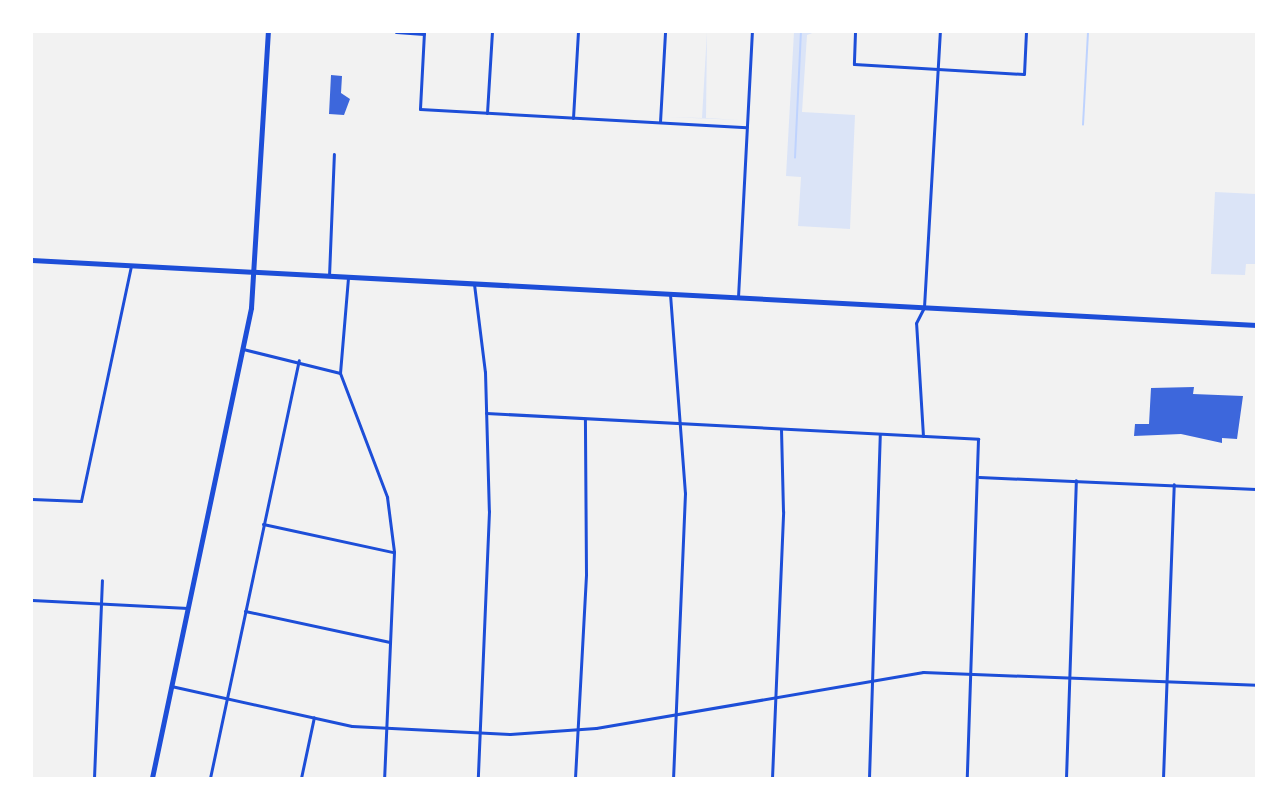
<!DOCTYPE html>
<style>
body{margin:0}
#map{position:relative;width:1288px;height:810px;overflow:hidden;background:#f2f2f2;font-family:"PT Sans Narrow",sans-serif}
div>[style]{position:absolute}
.green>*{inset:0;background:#dbe4f7}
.stream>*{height:1.5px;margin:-0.75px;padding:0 0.75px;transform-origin:0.75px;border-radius:0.75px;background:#bfd3fe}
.building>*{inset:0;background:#3d67dc}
.minor>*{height:3px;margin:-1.5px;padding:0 1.5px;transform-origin:1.5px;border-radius:1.5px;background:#1d4ed8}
.secondary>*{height:4.5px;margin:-2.25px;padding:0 2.25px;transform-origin:2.25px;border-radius:2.25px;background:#1d4ed8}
.primary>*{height:4.5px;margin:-2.25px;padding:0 2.25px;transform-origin:2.25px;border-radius:2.25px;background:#1d4ed8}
span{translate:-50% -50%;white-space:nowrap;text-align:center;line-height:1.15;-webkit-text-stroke:6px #fff;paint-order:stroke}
.frame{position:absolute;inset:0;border:33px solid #fff;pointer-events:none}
</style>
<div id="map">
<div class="green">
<i style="clip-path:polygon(707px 32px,706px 118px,740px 120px,668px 117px,702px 118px)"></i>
<i style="clip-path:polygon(794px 32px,815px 32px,807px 35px,802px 112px,855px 115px,850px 229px,798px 226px,801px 177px,786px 176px)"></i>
<i style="clip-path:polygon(1215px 192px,1256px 194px,1256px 264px,1246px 264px,1245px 275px,1211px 274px)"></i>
</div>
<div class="stream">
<i style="left:1083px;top:125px;width:93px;rotate:-86.9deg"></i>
<i style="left:795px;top:158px;width:126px;rotate:-87.3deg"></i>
</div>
<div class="building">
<i style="clip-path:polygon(331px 75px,342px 76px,341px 93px,350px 99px,344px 115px,329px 114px)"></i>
<i style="clip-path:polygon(1194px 387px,1193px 394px,1243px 396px,1237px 439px,1222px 438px,1222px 443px,1181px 434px,1134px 436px,1135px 424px,1149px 424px,1151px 388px)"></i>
</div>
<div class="minor">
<i style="left:396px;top:32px;width:28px;rotate:4deg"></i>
<i style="left:424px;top:32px;width:77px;rotate:93deg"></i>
<i style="left:420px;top:109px;width:327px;rotate:3.2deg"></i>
<i style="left:855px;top:32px;width:32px;rotate:92deg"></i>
<i style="left:854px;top:64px;width:170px;rotate:3.4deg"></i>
<i style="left:1024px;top:74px;width:42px;rotate:-87.3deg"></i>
<i style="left:487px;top:113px;width:81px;rotate:-86.5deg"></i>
<i style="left:573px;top:118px;width:86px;rotate:-86.7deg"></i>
<i style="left:660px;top:122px;width:90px;rotate:-86.8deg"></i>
<i style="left:329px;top:276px;width:122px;rotate:-87.7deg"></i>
<i style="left:474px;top:284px;width:89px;rotate:82.9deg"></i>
<i style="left:485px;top:372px;width:139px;rotate:88.4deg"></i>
<i style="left:489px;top:511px;width:267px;rotate:92.4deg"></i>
<i style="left:670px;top:294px;width:200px;rotate:85.7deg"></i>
<i style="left:685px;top:493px;width:285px;rotate:92.4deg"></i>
<i style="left:738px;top:297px;width:265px;rotate:-87deg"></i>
<i style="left:243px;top:349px;width:100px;rotate:13.9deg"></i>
<i style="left:340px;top:373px;width:133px;rotate:69.2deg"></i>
<i style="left:387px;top:497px;width:55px;rotate:82.7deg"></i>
<i style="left:394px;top:552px;width:226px;rotate:92.5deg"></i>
<i style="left:340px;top:373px;width:96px;rotate:-85.2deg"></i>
<i style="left:486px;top:413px;width:493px;rotate:3deg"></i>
<i style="left:978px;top:439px;width:339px;rotate:91.9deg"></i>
<i style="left:923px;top:436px;width:113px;rotate:-93.5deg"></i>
<i style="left:916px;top:323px;width:18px;rotate:-63deg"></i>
<i style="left:924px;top:307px;width:275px;rotate:-86.7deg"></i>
<i style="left:979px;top:477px;width:277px;rotate:2.5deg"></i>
<i style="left:32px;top:499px;width:49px;rotate:2.3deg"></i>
<i style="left:81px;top:501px;width:240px;rotate:-78deg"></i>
<i style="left:263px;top:524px;width:133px;rotate:12.2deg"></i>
<i style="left:32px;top:600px;width:156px;rotate:2.9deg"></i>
<i style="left:245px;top:611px;width:148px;rotate:12.1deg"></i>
<i style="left:171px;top:686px;width:185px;rotate:12.5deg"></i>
<i style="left:352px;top:726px;width:158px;rotate:2.9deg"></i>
<i style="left:510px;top:734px;width:86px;rotate:-4deg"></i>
<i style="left:596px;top:728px;width:332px;rotate:-9.7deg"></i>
<i style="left:923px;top:672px;width:333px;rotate:2.2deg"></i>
<i style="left:94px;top:778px;width:198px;rotate:-87.7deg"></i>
<i style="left:210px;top:778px;width:427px;rotate:-78deg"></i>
<i style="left:301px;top:778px;width:62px;rotate:-78deg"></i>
<i style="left:575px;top:778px;width:204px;rotate:-86.9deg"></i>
<i style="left:586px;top:574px;width:155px;rotate:-90.4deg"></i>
<i style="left:772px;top:778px;width:267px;rotate:-87.6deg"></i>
<i style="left:783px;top:511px;width:82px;rotate:-91.4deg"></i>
<i style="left:869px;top:778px;width:344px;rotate:-88.2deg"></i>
<i style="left:1066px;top:778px;width:298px;rotate:-88.1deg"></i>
<i style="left:1163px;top:778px;width:294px;rotate:-87.9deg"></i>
</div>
<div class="secondary">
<i style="left:152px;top:778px;width:480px;rotate:-78.1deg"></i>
<i style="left:251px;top:308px;width:277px;rotate:-86.5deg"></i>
</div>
<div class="primary">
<i style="left:32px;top:260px;width:1226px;rotate:3.04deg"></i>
</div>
<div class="frame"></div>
</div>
